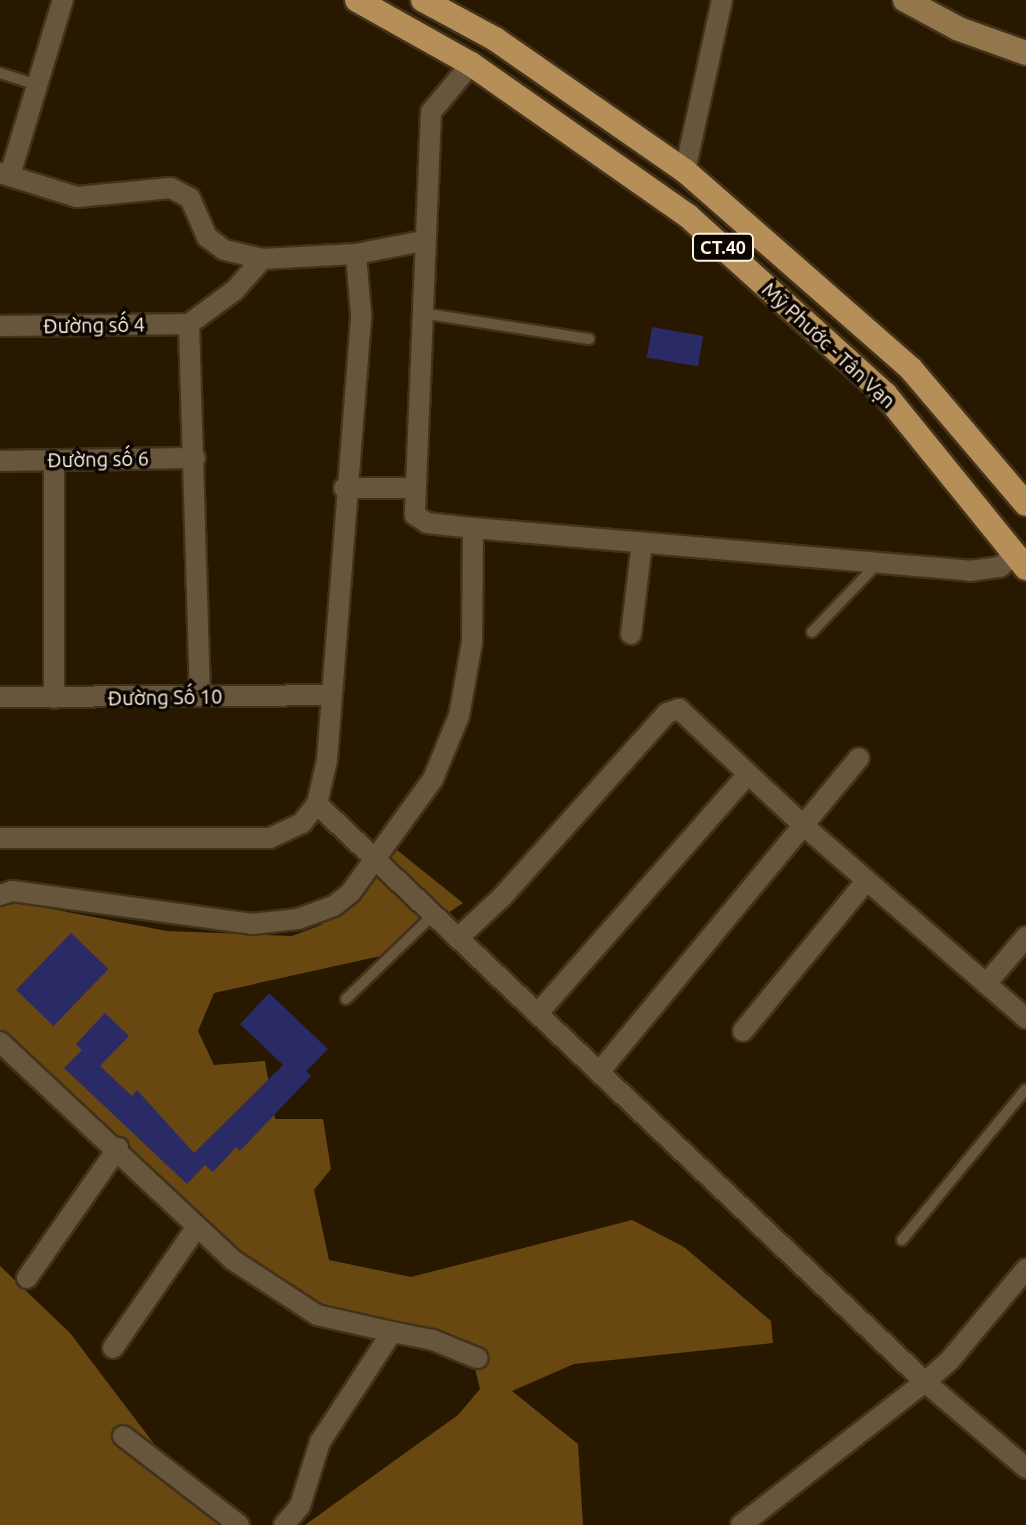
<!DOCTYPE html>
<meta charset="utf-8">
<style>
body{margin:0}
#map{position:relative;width:1026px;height:1525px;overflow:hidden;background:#291800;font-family:Ubuntu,sans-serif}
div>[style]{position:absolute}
.forest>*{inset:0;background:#684810}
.building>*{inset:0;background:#292a66;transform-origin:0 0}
.roads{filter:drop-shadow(2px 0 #43321b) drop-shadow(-2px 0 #43321b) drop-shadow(0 2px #43321b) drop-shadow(0 -2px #43321b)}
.lane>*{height:10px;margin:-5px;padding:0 5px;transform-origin:5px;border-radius:5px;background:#68563c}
.street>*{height:20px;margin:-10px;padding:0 10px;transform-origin:10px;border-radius:10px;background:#68563c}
.secondary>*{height:24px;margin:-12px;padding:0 12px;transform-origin:12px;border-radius:12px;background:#93764b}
.primary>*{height:24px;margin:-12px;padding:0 12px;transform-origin:12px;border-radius:12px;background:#b58f57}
span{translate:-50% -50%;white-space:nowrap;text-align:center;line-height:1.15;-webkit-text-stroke:7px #0c0600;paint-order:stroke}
.shield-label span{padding:2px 6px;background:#0c0600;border:2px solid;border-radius:6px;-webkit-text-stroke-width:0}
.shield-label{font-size:18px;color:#fef2e2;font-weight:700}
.street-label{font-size:20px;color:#fef2e2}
</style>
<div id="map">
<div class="forest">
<i style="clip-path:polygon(397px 850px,463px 903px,385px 955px,214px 993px,198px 1031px,214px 1065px,265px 1061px,275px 1119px,323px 1119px,331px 1169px,314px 1190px,329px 1260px,411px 1277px,632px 1220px,684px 1247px,771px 1321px,773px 1343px,574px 1364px,512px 1391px,578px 1444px,583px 1525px,305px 1525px,458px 1415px,480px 1389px,470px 1348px,308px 1313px,0 1043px,0 906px,20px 903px,167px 931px,292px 936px,321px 925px,374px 856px)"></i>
<i style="clip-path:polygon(0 1266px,70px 1333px,161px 1453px,230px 1525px,0 1525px)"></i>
</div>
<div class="building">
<i style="left:652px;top:327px;width:52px;height:31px;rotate:10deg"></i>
<i style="left:71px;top:933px;width:52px;height:79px;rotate:44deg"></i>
<i style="clip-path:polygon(269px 993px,328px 1049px,306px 1071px,311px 1076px,240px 1151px,236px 1147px,213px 1172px,205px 1165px,187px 1184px,64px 1068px,82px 1050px,76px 1044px,105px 1013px,129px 1036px,100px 1066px,132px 1096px,137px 1090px,194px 1153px,283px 1065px,240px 1024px)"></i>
</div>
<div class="roads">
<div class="lane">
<i style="left:0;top:73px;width:36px;rotate:18deg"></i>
<i style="left:421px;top:313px;width:170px;rotate:8.8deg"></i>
<i style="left:812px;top:632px;width:93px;rotate:-46.3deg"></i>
<i style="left:346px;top:999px;width:122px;rotate:-44deg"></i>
<i style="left:902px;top:1240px;width:195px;rotate:-50.6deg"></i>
</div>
<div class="street">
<i style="left:471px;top:64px;width:62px;rotate:129.8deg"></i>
<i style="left:431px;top:112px;width:403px;rotate:92.3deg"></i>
<i style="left:415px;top:515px;width:14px;rotate:34deg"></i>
<i style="left:427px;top:523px;width:46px;rotate:6.2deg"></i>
<i style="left:473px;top:528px;width:499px;rotate:4.9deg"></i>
<i style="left:970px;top:571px;width:30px;rotate:-8deg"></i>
<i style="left:1000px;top:567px;width:20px;rotate:-41deg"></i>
<i style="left:685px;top:171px;width:175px;rotate:-77.8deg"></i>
<i style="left:0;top:173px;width:81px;rotate:17.3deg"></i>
<i style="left:77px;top:197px;width:94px;rotate:-5.5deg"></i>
<i style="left:171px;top:188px;width:21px;rotate:28deg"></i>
<i style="left:190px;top:198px;width:43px;rotate:66.4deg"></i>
<i style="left:207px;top:237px;width:21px;rotate:37deg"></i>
<i style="left:224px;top:250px;width:39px;rotate:13deg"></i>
<i style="left:10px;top:175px;width:183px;rotate:-73.2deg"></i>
<i style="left:0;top:326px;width:189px;rotate:-0.6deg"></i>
<i style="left:0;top:461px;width:195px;rotate:-0.9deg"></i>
<i style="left:344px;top:488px;width:69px"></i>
<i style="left:631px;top:634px;width:92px;rotate:-83.1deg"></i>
<i style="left:200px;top:696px;width:372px;rotate:-91.7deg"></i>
<i style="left:189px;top:324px;width:57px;rotate:-36.5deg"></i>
<i style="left:235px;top:290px;width:41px;rotate:-48.9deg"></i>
<i style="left:262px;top:259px;width:94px;rotate:-3deg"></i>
<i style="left:356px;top:254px;width:68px;rotate:-11deg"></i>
<i style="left:0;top:697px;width:330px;rotate:-0.3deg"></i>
<i style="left:54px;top:698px;width:238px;rotate:-90deg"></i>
<i style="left:317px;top:804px;width:839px;rotate:43.55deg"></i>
<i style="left:925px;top:1382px;width:33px;rotate:-41deg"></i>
<i style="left:950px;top:1360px;width:119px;rotate:-50.1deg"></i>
<i style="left:0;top:838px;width:270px"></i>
<i style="left:270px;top:838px;width:35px;rotate:-25deg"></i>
<i style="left:302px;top:823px;width:24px;rotate:-52deg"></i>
<i style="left:317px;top:804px;width:45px;rotate:-77.2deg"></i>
<i style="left:327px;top:760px;width:447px;rotate:-85.6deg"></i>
<i style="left:361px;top:314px;width:60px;rotate:-94.8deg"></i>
<i style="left:0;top:895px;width:13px;rotate:-18deg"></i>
<i style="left:12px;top:891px;width:242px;rotate:7.8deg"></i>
<i style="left:252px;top:924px;width:46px;rotate:-6.2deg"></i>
<i style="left:298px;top:919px;width:38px;rotate:-20deg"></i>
<i style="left:334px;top:906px;width:22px;rotate:-39deg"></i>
<i style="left:351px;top:892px;width:140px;rotate:-54deg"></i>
<i style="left:433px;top:779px;width:68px;rotate:-67.6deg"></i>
<i style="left:459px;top:716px;width:75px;rotate:-80deg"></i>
<i style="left:472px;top:642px;width:114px;rotate:-89.5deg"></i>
<i style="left:458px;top:938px;width:60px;rotate:-43deg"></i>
<i style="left:502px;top:897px;width:247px;rotate:-48.1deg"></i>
<i style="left:667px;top:713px;width:13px;rotate:-18deg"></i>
<i style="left:679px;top:709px;width:171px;rotate:43.1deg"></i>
<i style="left:804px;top:826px;width:294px;rotate:40.9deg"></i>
<i style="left:986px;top:984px;width:62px;rotate:-49.6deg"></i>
<i style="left:539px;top:1012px;width:315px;rotate:-48.7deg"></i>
<i style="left:743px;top:1031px;width:194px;rotate:-50.6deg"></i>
<i style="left:0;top:1042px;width:319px;rotate:43.1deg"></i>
<i style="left:233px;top:1260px;width:100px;rotate:33.2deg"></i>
<i style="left:317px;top:1315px;width:77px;rotate:12.8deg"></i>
<i style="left:392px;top:1332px;width:131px;rotate:123.2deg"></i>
<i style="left:320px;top:1442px;width:67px;rotate:107.4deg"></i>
<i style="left:300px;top:1506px;width:25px;rotate:130deg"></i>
<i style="left:600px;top:1071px;width:406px;rotate:-50.4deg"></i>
<i style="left:27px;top:1278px;width:159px;rotate:-55deg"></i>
<i style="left:392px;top:1332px;width:42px;rotate:11deg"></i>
<i style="left:433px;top:1340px;width:48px;rotate:22.2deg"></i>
<i style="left:113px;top:1348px;width:146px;rotate:-55.3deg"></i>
<i style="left:123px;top:1436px;width:146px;rotate:37.5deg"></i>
<i style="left:741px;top:1525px;width:233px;rotate:-37.9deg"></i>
<i style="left:925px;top:1382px;width:133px;rotate:40.4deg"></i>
</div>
<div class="secondary">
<i style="left:905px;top:0;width:61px;rotate:28.2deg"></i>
<i style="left:959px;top:29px;width:71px;rotate:19.7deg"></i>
</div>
<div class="primary">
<i style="left:357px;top:0;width:131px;rotate:29.3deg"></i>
<i style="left:471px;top:64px;width:265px;rotate:35deg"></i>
<i style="left:688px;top:216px;width:266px;rotate:42.1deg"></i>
<i style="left:885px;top:394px;width:224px;rotate:51deg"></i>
<i style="left:423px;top:0;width:82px;rotate:28.4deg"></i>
<i style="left:495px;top:39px;width:231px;rotate:34.8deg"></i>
<i style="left:685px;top:171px;width:300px;rotate:41.2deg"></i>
<i style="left:911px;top:369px;width:177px;rotate:49.6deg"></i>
</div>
</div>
<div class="shield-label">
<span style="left:723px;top:247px">CT.40</span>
</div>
<div class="street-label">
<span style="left:94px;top:325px;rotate:-1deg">Đường số 4</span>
<span style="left:829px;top:345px;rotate:43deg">Mỹ Phước - Tân Vạn</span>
<span style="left:98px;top:459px;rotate:-1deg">Đường số 6</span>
<span style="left:165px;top:697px;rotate:-1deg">Đường Số 10</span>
</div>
</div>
